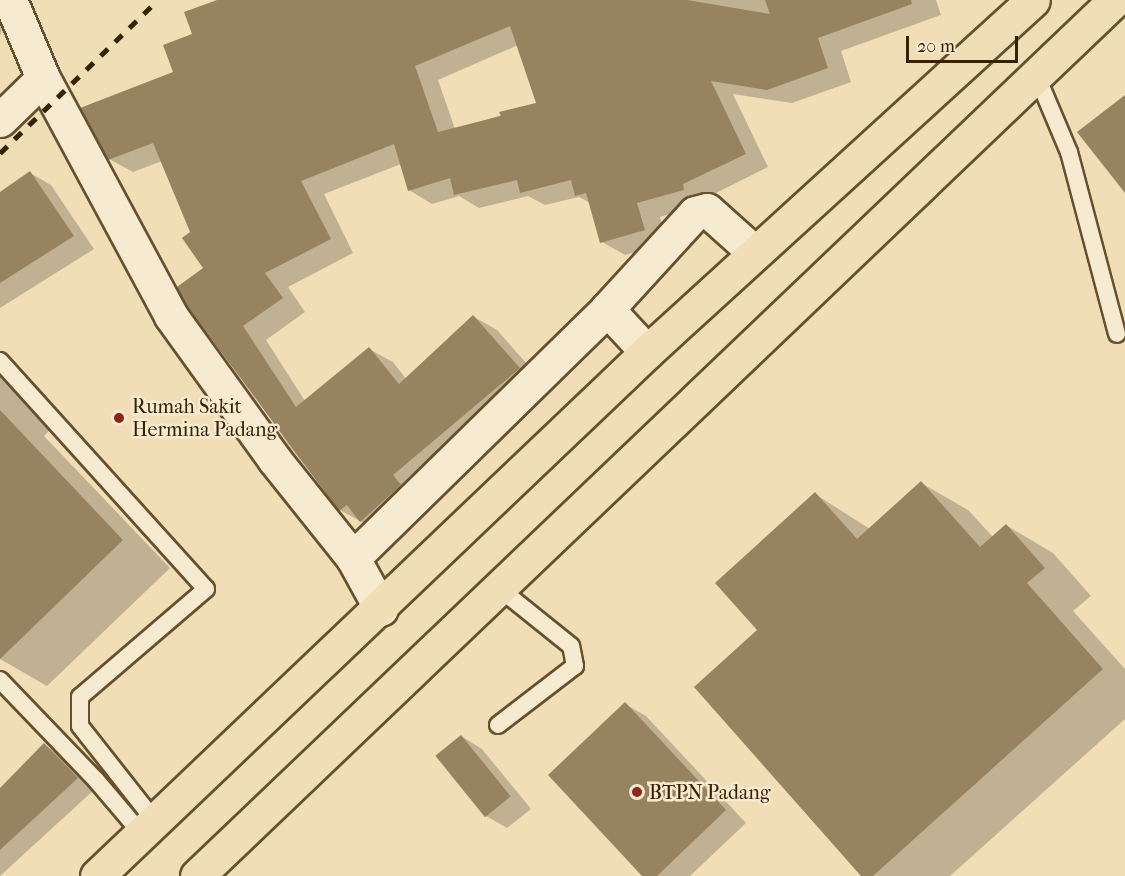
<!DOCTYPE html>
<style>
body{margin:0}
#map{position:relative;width:1125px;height:876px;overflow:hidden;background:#f1deb7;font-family:"IM FELL French Canon",serif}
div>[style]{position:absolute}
.shadow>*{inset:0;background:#0003}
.building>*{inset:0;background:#988360;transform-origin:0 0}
.roads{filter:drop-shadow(2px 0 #66502f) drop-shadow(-2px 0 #66502f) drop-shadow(0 2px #66502f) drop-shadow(0 -2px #66502f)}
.service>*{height:16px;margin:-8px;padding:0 8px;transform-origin:8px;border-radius:8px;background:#f6ead0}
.minor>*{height:33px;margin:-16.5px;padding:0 16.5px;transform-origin:16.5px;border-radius:16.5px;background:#f6ead0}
.primary>*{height:33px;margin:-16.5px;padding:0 16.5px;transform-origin:16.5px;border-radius:16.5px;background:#f1deb7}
.rail>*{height:4.5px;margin-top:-2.25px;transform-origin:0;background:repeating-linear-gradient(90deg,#372102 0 10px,transparent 0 20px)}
.dots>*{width:16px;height:16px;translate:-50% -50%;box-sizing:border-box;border:3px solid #f6ead0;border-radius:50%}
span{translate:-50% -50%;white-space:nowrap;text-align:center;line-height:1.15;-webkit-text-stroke:5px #f6ead0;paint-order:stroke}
.poi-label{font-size:20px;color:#372102}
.left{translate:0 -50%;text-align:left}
.scale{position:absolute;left:906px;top:36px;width:112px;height:27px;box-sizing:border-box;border:3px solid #372102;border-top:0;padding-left:8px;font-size:18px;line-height:21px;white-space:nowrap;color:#372102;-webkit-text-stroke:4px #f6ead0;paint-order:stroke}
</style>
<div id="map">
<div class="shadow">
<i style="clip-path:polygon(0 0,10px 0,0 36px)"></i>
<i style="clip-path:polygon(evenodd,221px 0,936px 0,941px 15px,841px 51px,851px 82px,792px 103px,733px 94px,768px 167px,706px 198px,707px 203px,660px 217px,668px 243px,625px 255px,602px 242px,590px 203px,579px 197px,545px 205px,528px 196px,479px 208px,459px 196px,432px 204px,409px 190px,401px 164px,324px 194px,353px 253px,288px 287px,305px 312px,266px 340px,305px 401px,369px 349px,393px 362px,406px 379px,474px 317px,497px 330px,543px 382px,385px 535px,340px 510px,290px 447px,179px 287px,205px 268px,162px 161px,133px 172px,109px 159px,175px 73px,194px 35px,221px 0,518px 45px,538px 104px,455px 129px,438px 80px,518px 45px)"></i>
<i style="clip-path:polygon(30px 173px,51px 185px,94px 249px,0 308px,0 194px)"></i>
<i style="clip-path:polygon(0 375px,38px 396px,60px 420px,44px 436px,170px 568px,47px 686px,0 659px)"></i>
<i style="clip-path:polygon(921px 483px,968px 510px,993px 537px,1006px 525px,1053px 553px,1091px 596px,1073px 611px,1125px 669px,1125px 719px,950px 876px,863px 876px,759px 630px,815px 494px,870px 529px)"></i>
<i style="clip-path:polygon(625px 704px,646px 716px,746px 823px,690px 876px,644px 876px)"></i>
<i style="clip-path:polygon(461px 736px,482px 749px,531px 809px,507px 828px,486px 816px,437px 756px)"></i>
<i style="clip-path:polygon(44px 745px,62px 756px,95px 789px,0 876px,0 790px)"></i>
</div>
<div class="building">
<i style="clip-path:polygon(evenodd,217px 0,687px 0,770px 14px,765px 0,911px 0,912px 4px,818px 38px,828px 68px,767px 90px,711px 81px,746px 154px,683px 184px,684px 190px,637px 203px,645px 230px,600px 243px,586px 193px,575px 196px,571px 180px,520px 193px,517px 180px,454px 195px,450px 178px,408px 191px,394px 144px,301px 181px,331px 239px,265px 273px,283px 298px,243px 326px,296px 407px,369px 347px,399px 384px,473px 315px,520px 368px,393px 475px,401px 485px,360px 522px,347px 505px,339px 511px,187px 306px,177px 287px,203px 268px,182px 238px,190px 232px,153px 143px,108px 160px,80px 108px,173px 72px,163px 45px,192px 34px,184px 12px,217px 0,510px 26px,536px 103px,499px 112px,501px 116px,438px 132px,415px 66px,510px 26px)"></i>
<i style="clip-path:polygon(1125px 95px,1125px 193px,1077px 132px)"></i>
<i style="clip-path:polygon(30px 171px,74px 236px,0 283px,0 192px)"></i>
<i style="clip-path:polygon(0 410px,123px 540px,0 659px)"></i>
<i style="clip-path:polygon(921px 481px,980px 547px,1006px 524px,1045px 568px,1027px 583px,1103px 669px,873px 876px,861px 876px,694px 687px,757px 630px,715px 583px,815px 492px,857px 539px)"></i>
<i style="clip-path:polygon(625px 702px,726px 810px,657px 876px,642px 876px,548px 775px)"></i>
<i style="left:461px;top:735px;width:79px;height:33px;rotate:51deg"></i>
<i style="clip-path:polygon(44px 743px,78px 778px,0 850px,0 788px)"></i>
</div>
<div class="roads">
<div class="service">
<i style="left:1036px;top:74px;width:85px;rotate:67.1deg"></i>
<i style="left:1069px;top:152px;width:188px;rotate:75.2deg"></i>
<i style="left:0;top:361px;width:307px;rotate:47.9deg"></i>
<i style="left:206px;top:589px;width:166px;rotate:139.4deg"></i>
<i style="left:80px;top:697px;width:29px;rotate:90deg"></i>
<i style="left:80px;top:726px;width:120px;rotate:51.8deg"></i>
<i style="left:0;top:680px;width:139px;rotate:46.2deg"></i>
<i style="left:96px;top:780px;width:70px;rotate:49.7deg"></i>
<i style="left:498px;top:725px;width:97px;rotate:-37.5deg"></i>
<i style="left:575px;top:666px;width:20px;rotate:-101deg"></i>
<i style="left:571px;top:646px;width:91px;rotate:-141.2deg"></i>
</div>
<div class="minor">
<i style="left:10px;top:0;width:85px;rotate:67.1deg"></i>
<i style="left:43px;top:78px;width:270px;rotate:61.7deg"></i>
<i style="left:171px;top:316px;width:176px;rotate:54.2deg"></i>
<i style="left:274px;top:459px;width:127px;rotate:51.4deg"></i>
<i style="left:353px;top:558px;width:58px;rotate:61.2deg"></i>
<i style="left:0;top:120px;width:60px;rotate:-44.3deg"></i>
<i style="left:647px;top:352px;width:59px;rotate:-132.9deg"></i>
<i style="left:607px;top:309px;width:130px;rotate:-47.5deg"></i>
<i style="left:695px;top:213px;width:12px;rotate:-14deg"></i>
<i style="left:707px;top:210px;width:63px;rotate:41.8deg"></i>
<i style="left:353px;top:558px;width:356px;rotate:-44.4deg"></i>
</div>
<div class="primary">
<i style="left:97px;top:876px;width:760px;rotate:-43.61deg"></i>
<i style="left:647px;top:352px;width:522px;rotate:-42.36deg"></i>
<i style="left:197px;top:876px;width:1269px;rotate:-43.66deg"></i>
</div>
</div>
<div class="rail">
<i style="left:0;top:153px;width:220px;rotate:-44.1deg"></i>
</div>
<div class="dots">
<i style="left:119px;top:418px;background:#8f2418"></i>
<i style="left:637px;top:792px;background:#8f2418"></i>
</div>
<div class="poi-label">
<span class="left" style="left:132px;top:418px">Rumah Sakit<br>Hermina Padang</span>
<span class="left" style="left:649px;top:792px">BTPN Padang</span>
</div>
<div class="scale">20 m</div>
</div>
